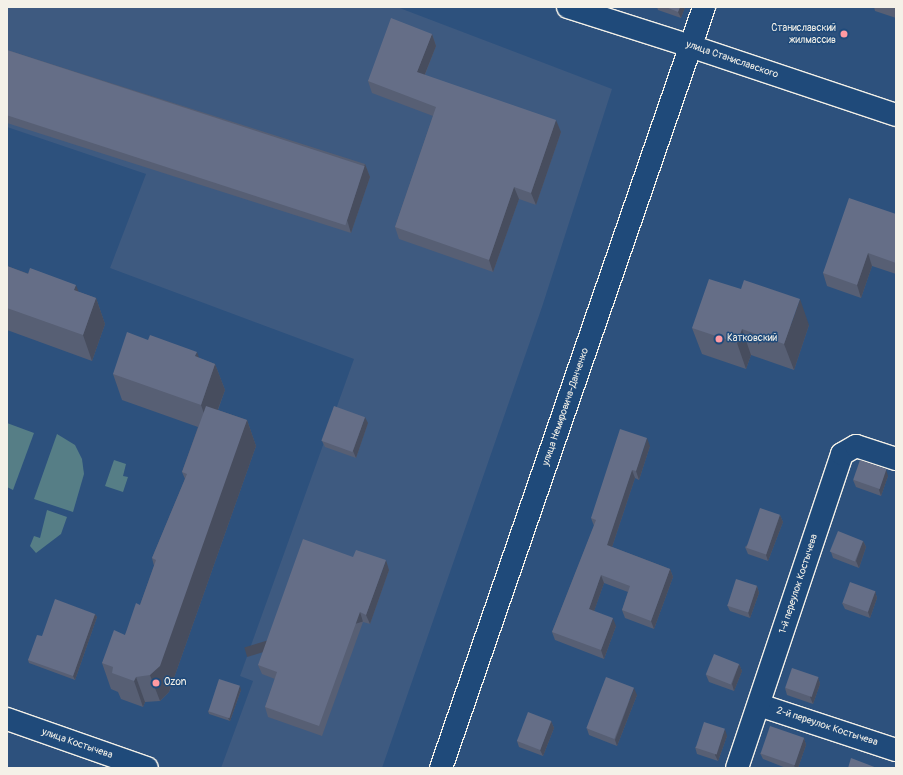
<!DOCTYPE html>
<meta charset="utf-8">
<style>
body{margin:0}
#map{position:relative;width:903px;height:775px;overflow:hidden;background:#2d517d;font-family:Pangolin,sans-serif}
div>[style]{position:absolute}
.built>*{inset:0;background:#3e5a80}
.green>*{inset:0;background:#567e86}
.roads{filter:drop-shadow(1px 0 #f4f1e8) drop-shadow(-1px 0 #f4f1e8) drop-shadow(0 1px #f4f1e8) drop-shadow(0 -1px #f4f1e8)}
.minor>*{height:22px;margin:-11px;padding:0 11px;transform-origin:11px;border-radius:11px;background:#1f4a7a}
.major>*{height:22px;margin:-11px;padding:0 11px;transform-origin:11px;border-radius:11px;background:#1f4a7a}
.wall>*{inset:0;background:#575f74}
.shaded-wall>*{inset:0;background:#474d5e;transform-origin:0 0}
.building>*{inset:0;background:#656e87;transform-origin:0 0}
.dots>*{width:11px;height:11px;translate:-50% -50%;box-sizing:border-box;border:2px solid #1f4a7a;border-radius:50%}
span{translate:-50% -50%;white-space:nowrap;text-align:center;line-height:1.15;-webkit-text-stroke:3px #1f4a7a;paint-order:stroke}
.poi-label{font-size:10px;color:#f4f1e8}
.right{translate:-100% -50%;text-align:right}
.left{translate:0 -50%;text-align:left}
.street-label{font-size:10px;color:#f4f1e8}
.frame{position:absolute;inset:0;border:8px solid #f4f1e8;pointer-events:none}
</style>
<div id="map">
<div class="built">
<i style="clip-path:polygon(7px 7px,397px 7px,612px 89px,542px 307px,382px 768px,221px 768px,253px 681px,240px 676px,354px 359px,110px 268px,146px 174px,7px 127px)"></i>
</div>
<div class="green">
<i style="clip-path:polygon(7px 423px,34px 433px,13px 490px,7px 487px)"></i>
<i style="clip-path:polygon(57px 434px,75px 445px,82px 459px,84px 474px,73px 512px,34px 499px)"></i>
<i style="clip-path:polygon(114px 460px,126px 464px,123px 476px,128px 477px,123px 492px,105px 486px)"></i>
<i style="clip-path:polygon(47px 510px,67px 517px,61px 534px,36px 553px,30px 546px,34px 536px,40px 538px)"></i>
</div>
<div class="roads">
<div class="minor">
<i style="left:568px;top:7px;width:128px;rotate:17.7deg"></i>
<i style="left:759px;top:705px;width:144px;rotate:18.2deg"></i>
<i style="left:7px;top:719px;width:148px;rotate:19.3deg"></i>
<i style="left:737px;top:768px;width:331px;rotate:-71.5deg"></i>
<i style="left:842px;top:454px;width:16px;rotate:-30deg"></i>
<i style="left:856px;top:446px;width:42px;rotate:18deg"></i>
</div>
<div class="major">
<i style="left:690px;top:46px;width:217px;rotate:18.5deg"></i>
<i style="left:441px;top:768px;width:805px;rotate:-70.93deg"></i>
</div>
</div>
<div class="wall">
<i style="clip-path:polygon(657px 7px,685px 7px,681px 18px,658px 10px)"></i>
<i style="clip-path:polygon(874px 7px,896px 7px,896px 18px,875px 11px)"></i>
<i style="clip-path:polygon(432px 34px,436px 46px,425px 75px,561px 132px,536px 205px,519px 199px,493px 272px,399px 239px,395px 227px,433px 116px,372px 93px,368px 81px)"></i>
<i style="clip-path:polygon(7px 50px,365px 164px,370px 177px,351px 233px,7px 123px)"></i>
<i style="clip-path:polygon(896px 214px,896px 274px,872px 266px,861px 298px,827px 286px,823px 273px)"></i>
<i style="clip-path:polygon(7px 266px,96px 298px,105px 324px,92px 361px,7px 330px)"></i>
<i style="clip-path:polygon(809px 325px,794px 370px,751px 355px,746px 369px,702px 354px,692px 328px)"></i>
<i style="clip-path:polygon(199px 358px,215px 364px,225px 390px,218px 410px,247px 420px,256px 446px,169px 692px,160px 701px,145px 702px,143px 707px,121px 699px,118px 692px,111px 689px,102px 663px,125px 635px,140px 605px,154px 566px,152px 558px,185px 479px,182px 472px,198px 427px,122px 400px,113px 374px)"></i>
<i style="clip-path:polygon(368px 423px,356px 458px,325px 447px,322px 441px)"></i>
<i style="clip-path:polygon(650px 446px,639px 480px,635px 478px,612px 547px,670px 569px,673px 577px,654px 629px,625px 618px,622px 610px,628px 592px,604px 583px,594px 611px,616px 626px,604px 659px,555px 640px,552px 632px,594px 526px,591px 518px)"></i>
<i style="clip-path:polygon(888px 476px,881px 496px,856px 487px,853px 480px)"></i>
<i style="clip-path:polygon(780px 515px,783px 522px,768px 561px,748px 554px,745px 547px)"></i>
<i style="clip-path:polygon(863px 541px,866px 547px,859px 568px,833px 558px,831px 552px)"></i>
<i style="clip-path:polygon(389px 570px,370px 624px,363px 622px,322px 736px,268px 717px,265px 707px,275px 679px,262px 674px,258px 665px)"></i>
<i style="clip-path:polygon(757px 586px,759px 593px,750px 618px,730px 611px,727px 605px)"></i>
<i style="clip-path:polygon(875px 591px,877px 598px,870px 618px,845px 609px,842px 603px)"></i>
<i style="clip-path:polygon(95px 614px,97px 617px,75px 680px,29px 663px,28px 660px,42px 636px)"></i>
<i style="clip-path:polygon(739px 664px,742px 671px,734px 691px,709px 682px,706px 675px)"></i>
<i style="clip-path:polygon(818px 677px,820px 684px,813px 704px,787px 695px,785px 688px)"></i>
<i style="clip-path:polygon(241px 690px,230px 721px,209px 714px,208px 711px)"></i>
<i style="clip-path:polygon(637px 695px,617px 746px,589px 735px,587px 729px)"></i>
<i style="clip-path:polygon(551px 721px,554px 728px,543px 756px,519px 747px,517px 741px)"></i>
<i style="clip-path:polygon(727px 736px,718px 761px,697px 754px,695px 747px)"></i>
<i style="clip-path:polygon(804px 738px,806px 745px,798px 768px,786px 768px,763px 759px,760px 753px)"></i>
</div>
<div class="shaded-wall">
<i style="clip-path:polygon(680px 7px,685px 7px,681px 18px,678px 12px)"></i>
<i style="clip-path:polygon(432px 34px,436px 46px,421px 84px,417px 72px)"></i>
<i style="clip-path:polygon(556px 120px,561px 132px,536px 205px,531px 193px)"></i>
<i style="clip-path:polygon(365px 164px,370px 177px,351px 233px,347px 220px)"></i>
<i style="clip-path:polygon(514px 187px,519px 199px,493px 272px,489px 260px)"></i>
<i style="clip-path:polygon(868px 253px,872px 266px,861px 298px,857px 285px)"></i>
<i style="clip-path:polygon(76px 285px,86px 311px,74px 290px)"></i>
<i style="clip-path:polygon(96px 298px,105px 324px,92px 361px,83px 335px)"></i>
<i style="clip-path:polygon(800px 299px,809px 325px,794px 370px,784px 344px)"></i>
<i style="clip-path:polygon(742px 329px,751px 355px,746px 369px,737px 343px)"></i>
<i style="clip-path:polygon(197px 352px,206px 378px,195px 356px)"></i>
<i style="clip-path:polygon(215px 364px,225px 390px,210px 431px,201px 405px)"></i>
<i style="clip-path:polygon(365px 417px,368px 423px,356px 458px,353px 451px)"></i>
<i style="clip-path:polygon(247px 420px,256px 446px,169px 692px,160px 701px,150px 675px)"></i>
<i style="clip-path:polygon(647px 438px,650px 446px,639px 480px,636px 471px)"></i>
<i style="clip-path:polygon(886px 469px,888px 476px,881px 496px,879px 490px)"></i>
<i style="clip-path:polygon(632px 470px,635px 478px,610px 553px,607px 545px)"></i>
<i style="clip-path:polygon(780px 515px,783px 522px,768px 561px,766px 555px)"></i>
<i style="clip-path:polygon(863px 541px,866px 547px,859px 568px,856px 561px)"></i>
<i style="clip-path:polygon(386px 560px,389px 570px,370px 624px,366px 615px)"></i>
<i style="clip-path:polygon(670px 569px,673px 577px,654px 629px,651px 621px)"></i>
<i style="clip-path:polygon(601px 575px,604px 583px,592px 617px,589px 609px)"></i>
<i style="clip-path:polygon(757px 586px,759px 593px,750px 618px,748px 612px)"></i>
<i style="clip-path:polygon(875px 591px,877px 598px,870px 618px,868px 612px)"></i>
<i style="left:360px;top:612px;width:10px;height:121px;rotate:73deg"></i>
<i style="clip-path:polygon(95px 614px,97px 617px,75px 680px,73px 676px)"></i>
<i style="clip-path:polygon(613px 618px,616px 626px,604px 659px,601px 650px)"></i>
<i style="clip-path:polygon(739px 664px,742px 671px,734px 691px,732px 684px)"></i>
<i style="clip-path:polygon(136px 677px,145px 702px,143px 707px,134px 681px)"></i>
<i style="clip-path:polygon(818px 677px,820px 684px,813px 704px,810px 697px)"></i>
<i style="clip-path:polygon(240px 686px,241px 690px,230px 721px,228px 718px)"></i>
<i style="clip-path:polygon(634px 688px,637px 695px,617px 746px,615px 740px)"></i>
<i style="clip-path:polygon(551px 721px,554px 728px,543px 756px,540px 750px)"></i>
<i style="clip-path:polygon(725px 729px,727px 736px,718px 761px,715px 755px)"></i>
<i style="clip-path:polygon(804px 738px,806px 745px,798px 768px,795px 768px,794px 765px)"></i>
</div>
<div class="building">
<i style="clip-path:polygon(666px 7px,680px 7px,678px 12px)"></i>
<i style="clip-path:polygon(391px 18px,432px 34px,417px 72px,556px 120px,531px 193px,514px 187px,489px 260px,395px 227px,436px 107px,368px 81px)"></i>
<i style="left:7px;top:50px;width:376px;height:62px;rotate:18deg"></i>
<i style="clip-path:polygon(849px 198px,896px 214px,896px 263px,868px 253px,857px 285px,823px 273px)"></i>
<i style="clip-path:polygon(7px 266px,28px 274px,30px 268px,76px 285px,74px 290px,96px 298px,83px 335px,7px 308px)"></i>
<i style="clip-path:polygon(709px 279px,741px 289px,744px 280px,800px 299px,784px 344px,742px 329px,737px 343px,692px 328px)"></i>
<i style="clip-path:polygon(127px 332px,148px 340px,150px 335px,197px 352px,195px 356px,215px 364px,201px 405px,113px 374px)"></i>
<i style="clip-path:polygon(206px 406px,247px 420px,160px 666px,150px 675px,136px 677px,134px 681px,112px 673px,113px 667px,102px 663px,114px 630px,125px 635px,136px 603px,140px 605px,156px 560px,152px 558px,187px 474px,182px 472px)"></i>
<i style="left:334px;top:406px;width:33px;height:37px;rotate:20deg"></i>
<i style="clip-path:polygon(620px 429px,647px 438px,636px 471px,632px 470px,607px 545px,670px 569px,651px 621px,622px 610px,630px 586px,601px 575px,589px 609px,613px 618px,601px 650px,552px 632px,596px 520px,591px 518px)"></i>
<i style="left:860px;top:460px;width:28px;height:21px;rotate:19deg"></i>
<i style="left:760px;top:508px;width:21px;height:42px;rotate:19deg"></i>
<i style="left:838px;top:531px;width:27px;height:22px;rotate:22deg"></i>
<i style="clip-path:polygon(303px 539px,353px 557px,356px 550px,386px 560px,366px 615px,360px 612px,319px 726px,265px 707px,277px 672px,258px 665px)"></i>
<i style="left:736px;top:579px;width:22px;height:28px;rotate:18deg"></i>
<i style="left:850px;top:582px;width:27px;height:22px;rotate:20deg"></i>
<i style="clip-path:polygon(55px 599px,95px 614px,73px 676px,28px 660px,37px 635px,42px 636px)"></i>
<i style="left:714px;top:654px;width:27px;height:22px;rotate:22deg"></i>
<i style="left:792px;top:668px;width:28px;height:21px;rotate:19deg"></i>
<i style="left:606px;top:677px;width:30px;height:55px;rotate:21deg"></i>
<i style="left:219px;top:679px;width:22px;height:34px;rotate:18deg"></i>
<i style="left:528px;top:712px;width:25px;height:31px;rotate:21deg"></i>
<i style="left:704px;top:722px;width:22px;height:27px;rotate:18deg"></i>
<i style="left:770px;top:726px;width:36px;height:29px;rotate:19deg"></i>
<i style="clip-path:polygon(851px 758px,877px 768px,848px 768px)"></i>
</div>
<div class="dots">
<i style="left:844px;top:34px;background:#ff9aa2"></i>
<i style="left:719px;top:339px;background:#ff9aa2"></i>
<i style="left:156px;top:683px;background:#ff9aa2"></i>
</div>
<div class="poi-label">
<span class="right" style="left:836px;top:34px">Станиславский<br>жилмассив</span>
<span class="left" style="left:727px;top:339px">Катковский</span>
<span class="left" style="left:164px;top:683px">Ozon</span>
</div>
<div class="street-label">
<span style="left:732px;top:60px;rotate:19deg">улица Станиславского</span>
<span style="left:566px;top:407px;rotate:-71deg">улица Немировича-Данченко</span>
<span style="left:799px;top:584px;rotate:-72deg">1-й переулок Костычева</span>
<span style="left:827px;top:727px;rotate:18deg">2-й переулок Костычева</span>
<span style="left:77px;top:744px;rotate:19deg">улица Костычева</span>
</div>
<div class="frame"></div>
</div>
